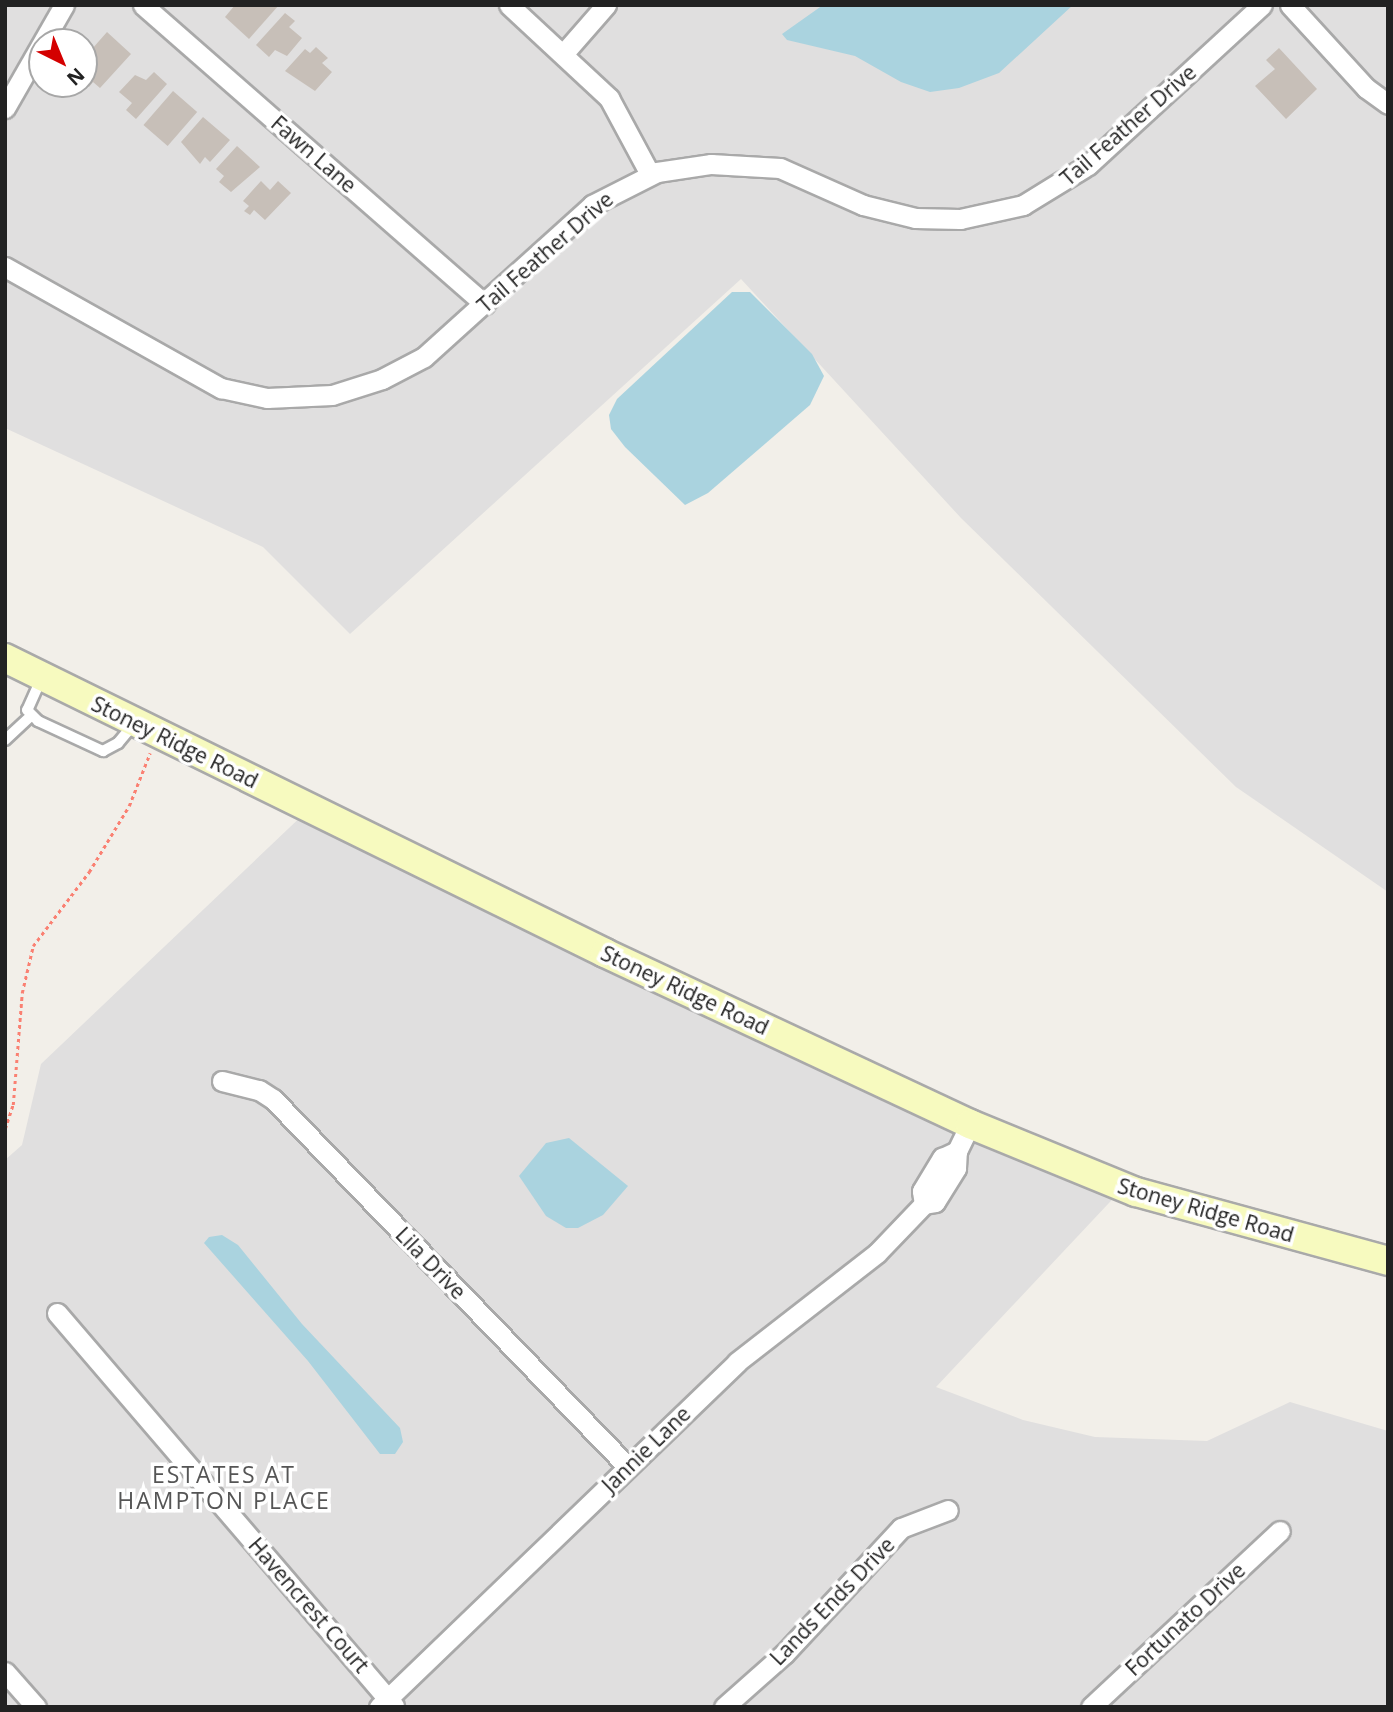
<!DOCTYPE html>
<style>
body{margin:0}
#map{position:relative;width:1393px;height:1712px;overflow:hidden;background:#f2efe9;font-family:"Open Sans",sans-serif}
div>[style]{position:absolute}
.residential>*{inset:0;background:#e0dfdf}
.water>*{inset:0;background:#aad3df}
.building>*{inset:0;background:#c7bfb8;transform-origin:0 0}
.path>*{height:2.5px;margin-top:-1.25px;transform-origin:0;background:repeating-linear-gradient(90deg,#fa8072 0 3.5px,transparent 0 7px)}
.roads{filter:drop-shadow(2px 0 #a9a9a9) drop-shadow(-2px 0 #a9a9a9) drop-shadow(0 2px #a9a9a9) drop-shadow(0 -2px #a9a9a9)}
.lane>*{height:10px;margin:-5px;padding:0 5px;transform-origin:5px;border-radius:5px;background:#fff}
.street>*{height:19px;margin:-9.5px;padding:0 9.5px;transform-origin:9.5px;border-radius:9.5px;background:#fff}
.secondary>*{height:28px;margin:-14px;padding:0 14px;transform-origin:14px;border-radius:14px;background:#f7fabf}
span{translate:-50% -50%;white-space:nowrap;text-align:center;line-height:1.15;-webkit-text-stroke:7px #fff;paint-order:stroke}
.street-label{font-size:21px;color:#222}
.neighbourhood-label{font-size:23px;color:#555;letter-spacing:2px}
.frame{position:absolute;inset:0;border:7px solid #222;pointer-events:none}
.north{position:absolute;left:28px;top:28px;width:70px;height:70px;box-sizing:border-box;background:#fff;border:2px solid #a7a7a7;border-radius:50%;rotate:137deg;font-size:19px;font-weight:700;line-height:28px;text-align:center;color:#222}
.north::after{content:'';display:block;margin:auto;width:24px;height:32px;background:#d40000;clip-path:polygon(50% 0,100% 100%,50% 72%,0 100%)}
</style>
<div id="map">
<div class="residential">
<i style="clip-path:polygon(evenodd,5px 5px,1388px 5px,1388px 892px,1236px 787px,961px 518px,741px 279px,350px 634px,263px 547px,5px 428px,5px 5px,42px 42px,84px 42px,84px 84px,42px 84px,42px 42px)"></i>
<i style="clip-path:polygon(309px 809px,1124px 1187px,936px 1387px,1023px 1420px,1095px 1437px,1207px 1441px,1290px 1402px,1388px 1431px,1388px 1707px,5px 1707px,5px 1160px,22px 1145px,41px 1064px)"></i>
</div>
<div class="water">
<i style="clip-path:polygon(823px 5px,1073px 5px,999px 73px,959px 88px,930px 92px,901px 82px,855px 56px,787px 40px,782px 34px)"></i>
<i style="clip-path:polygon(732px 292px,750px 292px,812px 354px,824px 376px,810px 405px,708px 493px,685px 505px,625px 447px,611px 429px,609px 415px,617px 399px)"></i>
<i style="clip-path:polygon(569px 1138px,628px 1186px,603px 1215px,578px 1228px,566px 1228px,546px 1216px,519px 1176px,546px 1143px)"></i>
<i style="clip-path:polygon(222px 1235px,238px 1245px,302px 1324px,400px 1428px,403px 1442px,395px 1454px,380px 1454px,308px 1361px,204px 1243px,209px 1237px)"></i>
</div>
<div class="building">
<i style="clip-path:polygon(235px 5px,279px 5px,249px 39px,225px 17px)"></i>
<i style="clip-path:polygon(285px 13px,295px 21px,289px 27px,302px 38px,287px 56px,275px 50px,269px 57px,256px 45px)"></i>
<i style="clip-path:polygon(107px 32px,131px 54px,100px 88px,93px 82px,89px 87px,84px 82px,84px 58px)"></i>
<i style="clip-path:polygon(316px 47px,328px 58px,322px 63px,332px 72px,315px 91px,285px 71px,305px 49px,310px 53px)"></i>
<i style="clip-path:polygon(1279px 48px,1317px 89px,1286px 119px,1255px 86px,1275px 69px,1266px 60px)"></i>
<i style="clip-path:polygon(154px 72px,167px 84px,136px 119px,126px 110px,132px 103px,119px 92px,135px 75px,146px 80px)"></i>
<i style="left:173px;top:91px;width:32px;height:45px;rotate:41deg"></i>
<i style="clip-path:polygon(203px 117px,230px 140px,210px 162px,205px 157px,200px 164px,181px 142px)"></i>
<i style="clip-path:polygon(237px 146px,260px 167px,231px 192px,219px 182px,224px 176px,216px 169px)"></i>
<i style="clip-path:polygon(261px 181px,270px 190px,278px 181px,291px 193px,265px 220px,254px 210px,250px 215px,244px 211px,249px 206px,243px 201px)"></i>
</div>
<div class="path">
<i style="left:5px;top:1129px;width:25px;rotate:-72deg"></i>
<i style="left:13px;top:1105px;width:112px;rotate:-85.4deg"></i>
<i style="left:22px;top:993px;width:48px;rotate:-76.8deg"></i>
<i style="left:33px;top:946px;width:93px;rotate:-52.9deg"></i>
<i style="left:89px;top:872px;width:77px;rotate:-58.8deg"></i>
<i style="left:129px;top:806px;width:57px;rotate:-68.4deg"></i>
</div>
<div class="roads">
<div class="lane">
<i style="left:42px;top:677px;width:36px;rotate:114deg"></i>
<i style="left:27px;top:710px;width:16px;rotate:45deg"></i>
<i style="left:38px;top:721px;width:72px;rotate:24.8deg"></i>
<i style="left:103px;top:751px;width:17px;rotate:-28deg"></i>
<i style="left:118px;top:743px;width:26px;rotate:-50deg"></i>
<i style="left:5px;top:740px;width:34px;rotate:-43deg"></i>
</div>
<div class="street">
<i style="left:143px;top:5px;width:454px;rotate:41.2deg"></i>
<i style="left:509px;top:5px;width:137px;rotate:42.9deg"></i>
<i style="left:609px;top:98px;width:86px;rotate:61.7deg"></i>
<i style="left:1290px;top:5px;width:113px;rotate:47.5deg"></i>
<i style="left:1366px;top:88px;width:27px;rotate:36deg"></i>
<i style="left:564px;top:53px;width:64px;rotate:-48.8deg"></i>
<i style="left:5px;top:108px;width:119px;rotate:-60.2deg"></i>
<i style="left:5px;top:267px;width:248px;rotate:29.3deg"></i>
<i style="left:221px;top:388px;width:47px;rotate:12.3deg"></i>
<i style="left:267px;top:398px;width:65px;rotate:-2.6deg"></i>
<i style="left:332px;top:395px;width:52px;rotate:-17.7deg"></i>
<i style="left:382px;top:379px;width:47px;rotate:-27.6deg"></i>
<i style="left:424px;top:357px;width:227px;rotate:-42.1deg"></i>
<i style="left:592px;top:205px;width:73px;rotate:-26.9deg"></i>
<i style="left:657px;top:172px;width:55px;rotate:-8.4deg"></i>
<i style="left:711px;top:164px;width:69px;rotate:3.3deg"></i>
<i style="left:780px;top:168px;width:91px;rotate:24deg"></i>
<i style="left:863px;top:205px;width:54px;rotate:14deg"></i>
<i style="left:915px;top:218px;width:45px;rotate:1.3deg"></i>
<i style="left:960px;top:219px;width:65px;rotate:-12.5deg"></i>
<i style="left:1023px;top:205px;width:76px;rotate:-31.6deg"></i>
<i style="left:1088px;top:165px;width:236px;rotate:-42.6deg"></i>
<i style="left:222px;top:1081px;width:38px;rotate:14deg"></i>
<i style="left:259px;top:1090px;width:17px;rotate:33deg"></i>
<i style="left:273px;top:1099px;width:510px;rotate:46.03deg"></i>
<i style="left:924px;top:1204px;width:13px;rotate:-99deg"></i>
<i style="left:922px;top:1191px;width:39px;rotate:-59deg"></i>
<i style="left:942px;top:1158px;width:17px;rotate:-25deg"></i>
<i style="left:57px;top:1313px;width:518px;rotate:49.39deg"></i>
<i style="left:5px;top:1672px;width:47px;rotate:48.5deg"></i>
<i style="left:379px;top:1707px;width:497px;rotate:-43.9deg"></i>
<i style="left:737px;top:1362px;width:177px;rotate:-37.9deg"></i>
<i style="left:877px;top:1253px;width:68px;rotate:-46.2deg"></i>
<i style="left:924px;top:1204px;width:11px;rotate:-10deg"></i>
<i style="left:935px;top:1202px;width:40px;rotate:-58deg"></i>
<i style="left:956px;top:1168px;width:17px;rotate:-87deg"></i>
<i style="left:957px;top:1151px;width:30px;rotate:-64deg"></i>
<i style="left:724px;top:1707px;width:80px;rotate:-41.5deg"></i>
<i style="left:784px;top:1654px;width:172px;rotate:-47.1deg"></i>
<i style="left:901px;top:1528px;width:50px;rotate:-21deg"></i>
<i style="left:1091px;top:1707px;width:258px;rotate:-43deg"></i>
</div>
<div class="secondary">
<i style="left:5px;top:658px;width:669px;rotate:26.18deg"></i>
<i style="left:605px;top:953px;width:403px;rotate:25.1deg"></i>
<i style="left:970px;top:1124px;width:179px;rotate:22.3deg"></i>
<i style="left:1136px;top:1192px;width:261px;rotate:15.3deg"></i>
</div>
</div>
<div class="street-label">
<span style="left:1128px;top:125px;rotate:-41deg">Tail Feather Drive</span>
<span style="left:314px;top:154px;rotate:41deg">Fawn Lane</span>
<span style="left:545px;top:252px;rotate:-41deg">Tail Feather Drive</span>
<span style="left:175px;top:742px;rotate:26deg">Stoney Ridge Road</span>
<span style="left:685px;top:990px;rotate:25deg">Stoney Ridge Road</span>
<span style="left:1206px;top:1210px;rotate:16deg">Stoney Ridge Road</span>
<span style="left:431px;top:1263px;rotate:46deg">Lila Drive</span>
<span style="left:646px;top:1449px;rotate:-44deg">Jannie Lane</span>
<span style="left:832px;top:1601px;rotate:-46deg">Lands Ends Drive</span>
<span style="left:309px;top:1605px;rotate:49deg">Havencrest Court</span>
<span style="left:1185px;top:1619px;rotate:-43deg">Fortunato Drive</span>
</div>
<div class="neighbourhood-label">
<span style="left:224px;top:1487px">ESTATES AT<br>HAMPTON PLACE</span>
</div>
<div class="frame"></div>
<div class="north">N</div>
</div>
